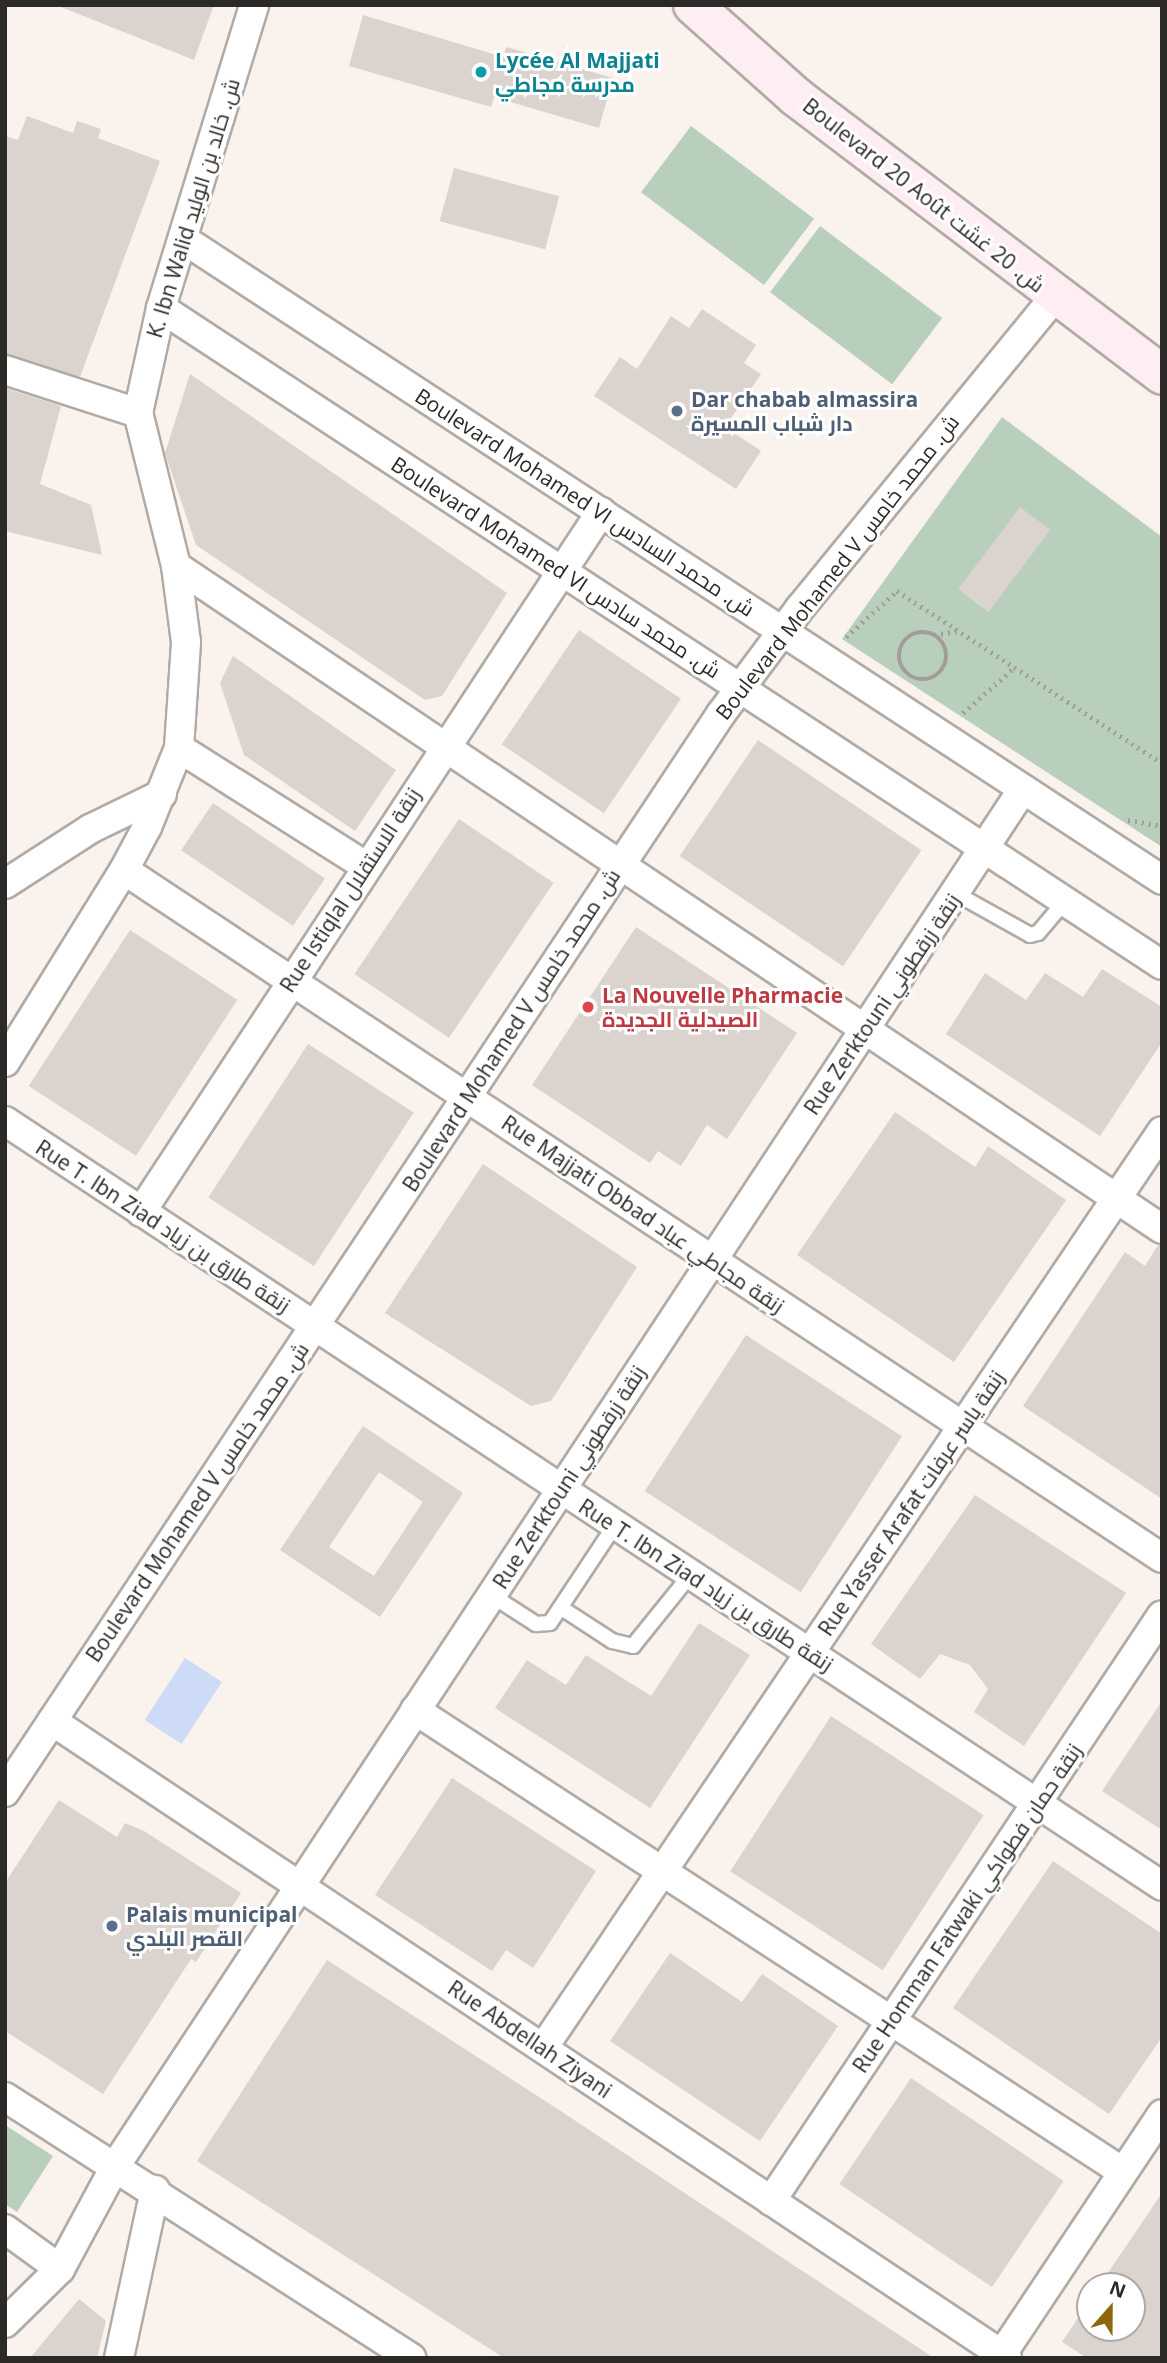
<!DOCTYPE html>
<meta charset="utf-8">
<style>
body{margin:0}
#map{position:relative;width:1167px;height:2363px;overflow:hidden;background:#faf2ec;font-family:"Open Sans",Cairo,sans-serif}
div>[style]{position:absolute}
.green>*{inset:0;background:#b8cfbc;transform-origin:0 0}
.water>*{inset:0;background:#cedbf7;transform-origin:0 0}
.building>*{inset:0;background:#dad3ce;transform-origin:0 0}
.path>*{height:4.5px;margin-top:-2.25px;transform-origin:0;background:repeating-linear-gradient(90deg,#a29d98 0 2px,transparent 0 7px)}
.path>.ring{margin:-2.25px;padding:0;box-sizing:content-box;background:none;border:4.5px solid #a29d98;border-radius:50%}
.roads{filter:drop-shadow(2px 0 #b1aaa5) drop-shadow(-2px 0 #b1aaa5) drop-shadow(0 2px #b1aaa5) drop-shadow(0 -2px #b1aaa5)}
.service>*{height:14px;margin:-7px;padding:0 7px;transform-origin:7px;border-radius:7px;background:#fff}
.minor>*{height:28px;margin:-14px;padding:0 14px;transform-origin:14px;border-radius:14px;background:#fff}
.secondary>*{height:38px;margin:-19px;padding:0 19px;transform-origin:19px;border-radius:19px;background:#feedf2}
.dots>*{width:19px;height:19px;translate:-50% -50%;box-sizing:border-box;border:4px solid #fff;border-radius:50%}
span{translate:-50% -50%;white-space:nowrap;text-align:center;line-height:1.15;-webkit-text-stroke:6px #fff;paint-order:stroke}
.culture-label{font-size:21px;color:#0d838f;font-weight:700}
.left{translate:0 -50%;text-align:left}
.street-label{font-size:21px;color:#2c2a27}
.service-label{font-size:21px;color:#4e5e75;font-weight:700}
.health-label{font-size:21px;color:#be3a42;font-weight:700}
.frame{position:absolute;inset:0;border:7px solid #2c2a27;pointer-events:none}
.north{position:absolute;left:1076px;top:2272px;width:70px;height:70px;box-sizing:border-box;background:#fff;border:2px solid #abaaa9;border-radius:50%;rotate:21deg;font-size:19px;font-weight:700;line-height:28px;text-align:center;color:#2c2a27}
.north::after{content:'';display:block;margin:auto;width:24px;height:32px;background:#8d690b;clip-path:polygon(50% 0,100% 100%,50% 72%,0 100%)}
</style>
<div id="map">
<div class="green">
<i style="left:691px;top:126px;width:154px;height:83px;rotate:37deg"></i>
<i style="left:820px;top:226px;width:153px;height:83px;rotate:37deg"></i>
<i style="clip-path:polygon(1002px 417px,1162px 537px,1162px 847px,842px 639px)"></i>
<i style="clip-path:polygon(5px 2125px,53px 2156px,17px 2212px,5px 2204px)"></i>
</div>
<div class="water">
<i style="left:185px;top:1658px;width:44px;height:74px;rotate:33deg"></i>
</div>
<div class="building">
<i style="clip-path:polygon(56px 5px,214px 5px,194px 60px)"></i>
<i style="clip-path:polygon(363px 15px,503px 57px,506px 47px,613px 78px,599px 128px,494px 97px,491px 107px,349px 66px)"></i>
<i style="clip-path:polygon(27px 116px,73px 133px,77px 121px,101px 129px,98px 138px,160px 161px,80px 377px,5px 354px,5px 136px,18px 140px)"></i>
<i style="left:454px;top:168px;width:109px;height:55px;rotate:15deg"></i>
<i style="clip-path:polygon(702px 309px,756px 345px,744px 363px,761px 374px,725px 427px,761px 451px,736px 489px,594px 396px,620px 357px,637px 369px,671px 316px,689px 328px)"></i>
<i style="clip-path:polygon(190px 374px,507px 593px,442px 696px,425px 700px,196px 545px,165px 453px)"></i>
<i style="clip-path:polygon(5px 388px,61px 406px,40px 484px,91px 505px,102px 555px,5px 531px)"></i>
<i style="left:1020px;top:507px;width:38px;height:103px;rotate:37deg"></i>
<i style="left:579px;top:630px;width:123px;height:138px;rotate:34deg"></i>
<i style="clip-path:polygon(233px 656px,396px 770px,355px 831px,244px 755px,220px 683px)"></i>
<i style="left:758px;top:740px;width:197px;height:140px;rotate:34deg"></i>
<i style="left:213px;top:803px;width:135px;height:57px;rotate:34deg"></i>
<i style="left:459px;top:819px;width:114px;height:187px;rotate:34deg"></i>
<i style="clip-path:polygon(636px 927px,797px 1033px,727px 1139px,707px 1125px,681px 1166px,658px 1151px,650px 1163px,532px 1085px)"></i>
<i style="left:130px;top:930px;width:128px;height:186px;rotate:33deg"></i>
<i style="clip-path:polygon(1102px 969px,1162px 1007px,1162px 1042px,1100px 1136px,946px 1034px,985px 973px,1026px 1000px,1045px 973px,1083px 997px)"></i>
<i style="left:308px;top:1044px;width:126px;height:183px;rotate:33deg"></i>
<i style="clip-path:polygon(895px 1112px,975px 1167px,988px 1146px,1066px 1200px,954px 1362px,797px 1255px)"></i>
<i style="clip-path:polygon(483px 1164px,637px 1267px,551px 1401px,531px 1406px,385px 1313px)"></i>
<i style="clip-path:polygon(1158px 1245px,1162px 1246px,1162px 1499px,1023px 1406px,1125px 1252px,1145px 1266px)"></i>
<i style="left:746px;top:1335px;width:186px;height:186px;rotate:33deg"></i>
<i style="clip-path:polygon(evenodd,363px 1426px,463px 1493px,380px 1617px,280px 1550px,363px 1426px,379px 1472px,423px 1502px,374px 1576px,329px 1547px,379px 1472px)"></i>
<i style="clip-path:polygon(975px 1495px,1126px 1593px,1024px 1746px,974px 1712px,988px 1689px,970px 1665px,940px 1654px,920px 1679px,871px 1644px)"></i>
<i style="clip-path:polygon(699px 1623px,750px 1655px,650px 1808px,495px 1708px,527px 1660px,566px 1685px,586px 1655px,651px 1696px)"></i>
<i style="clip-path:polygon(1162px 1701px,1162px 1830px,1102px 1791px)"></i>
<i style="left:831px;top:1716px;width:182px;height:185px;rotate:33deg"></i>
<i style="clip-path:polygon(452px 1778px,596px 1871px,533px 1968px,506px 1950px,492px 1971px,375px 1895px)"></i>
<i style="clip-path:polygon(59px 1800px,117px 1837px,125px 1823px,144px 1831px,241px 1893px,196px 1962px,191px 1959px,103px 2094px,5px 2031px,5px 1883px)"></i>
<i style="clip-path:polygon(1053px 1861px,1162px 1934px,1162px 2037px,1109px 2114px,953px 2008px)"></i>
<i style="clip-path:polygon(670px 1953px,742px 2002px,762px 1974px,838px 2026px,760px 2141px,610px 2041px)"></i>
<i style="clip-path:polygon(327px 1960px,550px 2104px,934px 2358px,504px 2358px,197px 2161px)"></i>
<i style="left:911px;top:2078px;width:184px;height:128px;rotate:34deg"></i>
<i style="clip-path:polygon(1162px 2193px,1162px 2358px,1087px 2358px,1062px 2342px,1090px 2300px,1090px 2328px,1132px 2328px,1132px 2286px,1099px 2286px)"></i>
<i style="clip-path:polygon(79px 2299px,106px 2321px,97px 2358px,30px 2358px)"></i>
</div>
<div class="path">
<i class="ring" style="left:899px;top:632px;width:43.5px;height:43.5px"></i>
<i style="left:934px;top:635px;width:23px;rotate:-10deg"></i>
<i style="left:846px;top:637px;width:69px;rotate:-42deg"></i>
<i style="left:897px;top:591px;width:316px;rotate:33deg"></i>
<i style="left:963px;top:713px;width:68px;rotate:-41.4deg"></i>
<i style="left:1128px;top:820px;width:35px;rotate:10deg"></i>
</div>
<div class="roads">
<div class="service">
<i style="left:955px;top:893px;width:86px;rotate:29.2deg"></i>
<i style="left:1030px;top:935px;width:8px;rotate:-14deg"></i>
<i style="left:1038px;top:933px;width:42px;rotate:-49.8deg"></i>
<i style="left:491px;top:1595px;width:54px;rotate:32.8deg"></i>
<i style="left:536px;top:1624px;width:14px;rotate:-4deg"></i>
<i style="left:550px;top:1623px;width:118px;rotate:-56.4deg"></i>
<i style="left:563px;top:1609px;width:59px;rotate:33.1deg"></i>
<i style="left:612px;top:1641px;width:22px;rotate:13deg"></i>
<i style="left:633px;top:1646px;width:92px;rotate:-51.1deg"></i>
</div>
<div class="minor">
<i style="left:183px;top:239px;width:1170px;rotate:33.21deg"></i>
<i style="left:161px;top:308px;width:1197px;rotate:33.28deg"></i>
<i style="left:5px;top:370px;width:140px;rotate:17.9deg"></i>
<i style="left:176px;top:566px;width:1188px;rotate:33.92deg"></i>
<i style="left:179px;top:748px;width:221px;rotate:32.3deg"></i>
<i style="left:124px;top:870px;width:1245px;rotate:33.54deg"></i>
<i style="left:5px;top:884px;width:101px;rotate:-32.9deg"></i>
<i style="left:90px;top:829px;width:80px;rotate:-25.9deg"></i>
<i style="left:5px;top:1062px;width:226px;rotate:-58.2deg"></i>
<i style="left:124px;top:870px;width:49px;rotate:-61.9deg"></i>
<i style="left:147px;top:827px;width:85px;rotate:-67.9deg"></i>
<i style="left:179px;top:748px;width:106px;rotate:-86.2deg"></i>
<i style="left:186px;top:642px;width:77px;rotate:-97.5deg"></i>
<i style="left:176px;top:566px;width:158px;rotate:-103.9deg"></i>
<i style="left:138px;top:413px;width:107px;rotate:-77.6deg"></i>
<i style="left:161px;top:308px;width:317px;rotate:-72.9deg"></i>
<i style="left:5px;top:1121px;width:1387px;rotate:33.47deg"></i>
<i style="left:141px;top:1212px;width:838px;rotate:-56.69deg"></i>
<i style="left:415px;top:1710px;width:845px;rotate:33.13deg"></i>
<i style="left:52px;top:1721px;width:1148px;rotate:33.7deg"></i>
<i style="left:5px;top:1792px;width:1294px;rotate:-56.41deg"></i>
<i style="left:721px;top:714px;width:132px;rotate:-53.3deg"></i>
<i style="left:800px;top:608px;width:403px;rotate:-50.7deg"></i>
<i style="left:543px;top:2048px;width:1106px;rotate:-55.98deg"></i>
<i style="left:5px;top:2097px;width:483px;rotate:32.7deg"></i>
<i style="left:771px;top:2201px;width:704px;rotate:-56.29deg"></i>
<i style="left:5px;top:2229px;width:68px;rotate:36deg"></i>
<i style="left:5px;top:2323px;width:77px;rotate:-44.5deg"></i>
<i style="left:60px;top:2269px;width:118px;rotate:-61.7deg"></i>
<i style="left:116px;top:2165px;width:1648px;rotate:-56.61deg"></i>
<i style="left:1002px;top:2354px;width:288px;rotate:-56.3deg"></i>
<i style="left:119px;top:2358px;width:172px;rotate:-77.9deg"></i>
</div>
<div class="secondary">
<i style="left:693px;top:5px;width:137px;rotate:41.7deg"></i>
<i style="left:795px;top:96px;width:461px;rotate:37.2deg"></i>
</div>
</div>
<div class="dots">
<i style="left:481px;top:72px;background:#0f9aa8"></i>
<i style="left:677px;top:411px;background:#5c6f8a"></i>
<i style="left:588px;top:1007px;background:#e0444e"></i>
<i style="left:112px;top:1926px;background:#5c6f8a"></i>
</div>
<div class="culture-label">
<span class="left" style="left:495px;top:72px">Lycée Al Majjati<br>مدرسة مجاطي</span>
</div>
<div class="street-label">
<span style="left:924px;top:195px;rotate:38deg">Boulevard 20 Août ش. 20 غشت</span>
<span style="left:193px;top:208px;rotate:-73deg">K. Ibn Walid ش. خالد بن الوليد</span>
<span style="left:585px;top:502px;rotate:33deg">Boulevard Mohamed VI ش. محمد السادس</span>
<span style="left:556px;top:567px;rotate:33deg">Boulevard Mohamed VI ش. محمد سادس</span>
<span style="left:837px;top:567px;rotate:-52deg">Boulevard Mohamed V ش. محمد خامس</span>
<span style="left:350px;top:890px;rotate:-57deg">Rue Istiqlal زنقة الاستقلال</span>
<span style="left:882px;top:1004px;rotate:-56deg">Rue Zerktouni زنقة زرقطوني</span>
<span style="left:511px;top:1030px;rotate:-57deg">Boulevard Mohamed V ش. محمد خامس</span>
<span style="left:643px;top:1214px;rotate:34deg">Rue Majjati Obbad زنقة مجاطي عباد</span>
<span style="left:163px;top:1226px;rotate:33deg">Rue T. Ibn Ziad زنقة طارق بن زياد</span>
<span style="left:569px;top:1477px;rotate:-57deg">Rue Zerktouni زنقة زرقطوني</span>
<span style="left:197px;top:1502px;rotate:-56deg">Boulevard Mohamed V ش. محمد خامس</span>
<span style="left:911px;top:1503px;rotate:-56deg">Rue Yasser Arafat زنقة ياسر عرفات</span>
<span style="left:706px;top:1585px;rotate:33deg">Rue T. Ibn Ziad زنقة طارق بن زياد</span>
<span style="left:967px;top:1908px;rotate:-56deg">Rue Homman Fatwaki زنقة حمان فطواكي</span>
<span style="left:530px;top:2039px;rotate:34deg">Rue Abdellah Ziyani</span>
</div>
<div class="service-label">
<span class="left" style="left:691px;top:411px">Dar chabab almassira<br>دار شباب المسيرة</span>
<span class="left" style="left:126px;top:1926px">Palais municipal<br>القصر البلدي</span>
</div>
<div class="health-label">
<span class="left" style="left:602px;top:1007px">La Nouvelle Pharmacie<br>الصيدلية الجديدة</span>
</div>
<div class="frame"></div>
<div class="north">N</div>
</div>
